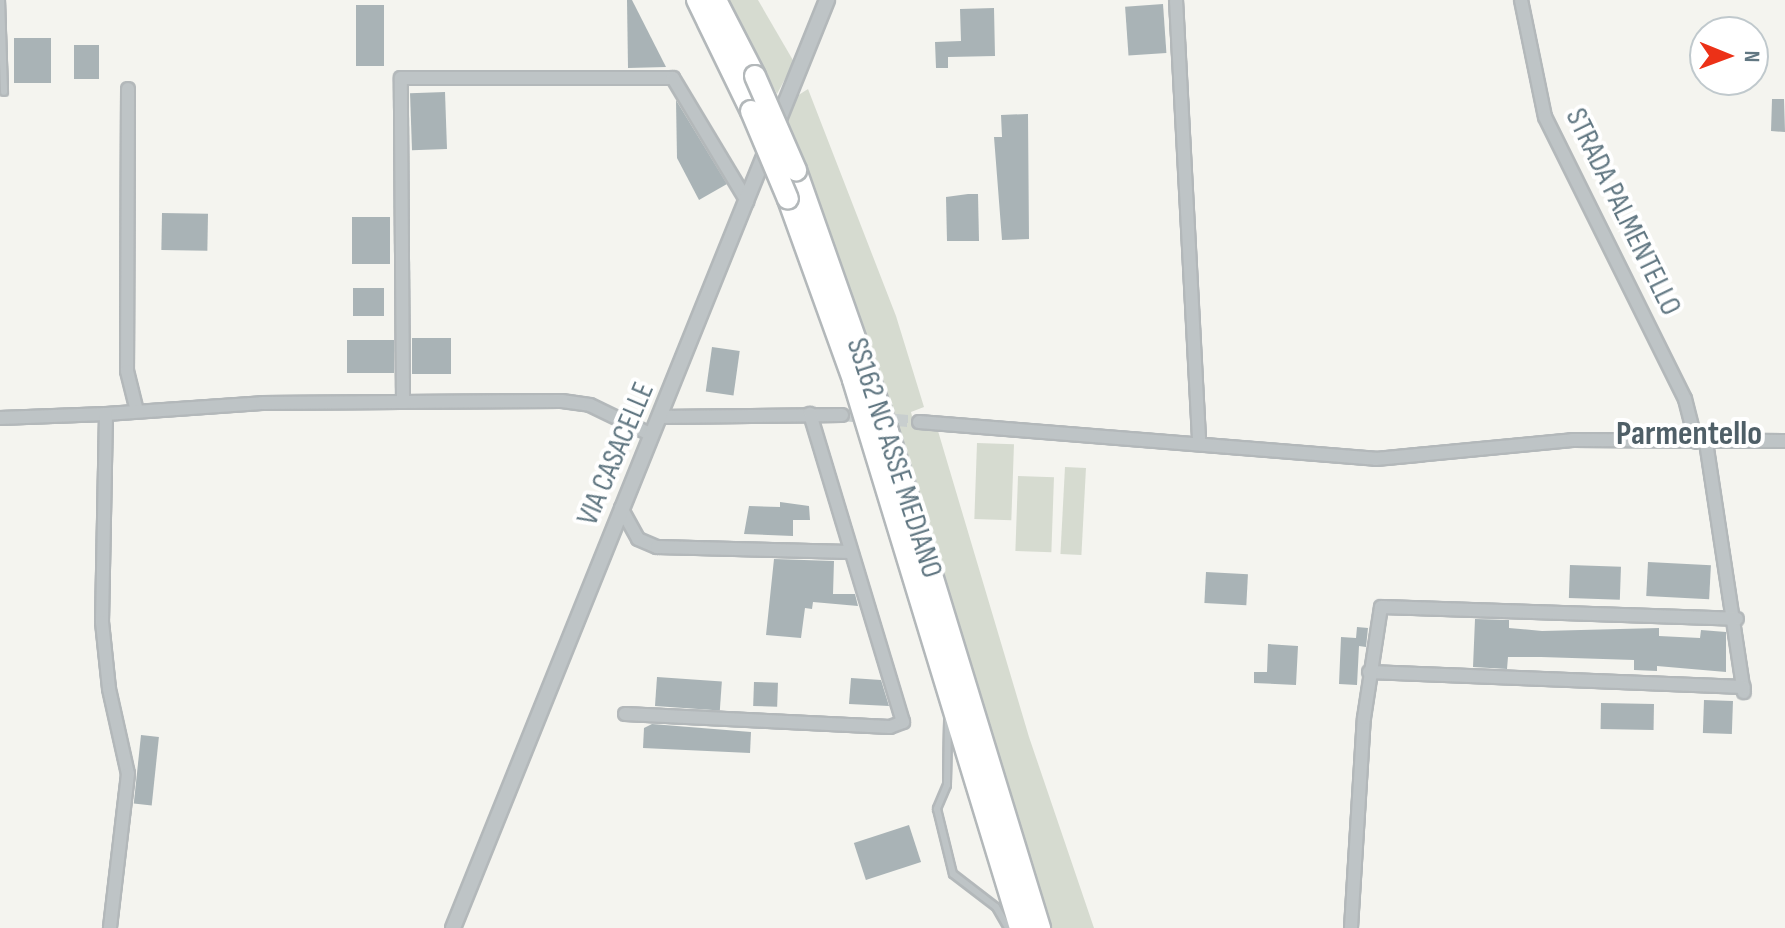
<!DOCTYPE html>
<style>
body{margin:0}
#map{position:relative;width:1785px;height:928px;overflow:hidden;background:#f4f4ef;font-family:"Sofia Sans Condensed",sans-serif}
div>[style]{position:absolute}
.green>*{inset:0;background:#d6dbd0;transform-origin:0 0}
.building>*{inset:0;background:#a9b3b6;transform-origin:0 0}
.minor-tunnel>*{height:12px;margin-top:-6px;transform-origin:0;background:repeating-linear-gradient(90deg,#c8cece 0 12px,transparent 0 18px)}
.roads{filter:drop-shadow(2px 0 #b3b8ba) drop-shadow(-2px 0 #b3b8ba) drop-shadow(0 2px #b3b8ba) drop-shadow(0 -2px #b3b8ba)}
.service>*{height:6px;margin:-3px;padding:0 3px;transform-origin:3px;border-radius:3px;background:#bec4c6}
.minor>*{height:12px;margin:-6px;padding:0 6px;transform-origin:6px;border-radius:6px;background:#bec4c6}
.tertiary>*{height:14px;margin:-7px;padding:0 7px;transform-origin:7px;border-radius:7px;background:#bec4c6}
.trunk>*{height:20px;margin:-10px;padding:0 10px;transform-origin:10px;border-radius:10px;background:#fff}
.bridges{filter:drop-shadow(2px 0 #b3b8ba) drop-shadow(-2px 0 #b3b8ba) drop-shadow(0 2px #b3b8ba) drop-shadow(0 -2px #b3b8ba)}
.trunk-bridge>*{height:20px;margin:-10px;padding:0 10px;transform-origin:10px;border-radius:10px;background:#fff}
span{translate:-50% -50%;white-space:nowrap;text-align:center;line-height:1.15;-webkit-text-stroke:8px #fff;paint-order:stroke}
.street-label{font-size:30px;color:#617782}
.quarter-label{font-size:34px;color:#4f5f67;font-weight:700}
.north{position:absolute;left:1689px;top:16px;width:80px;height:80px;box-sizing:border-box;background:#fff;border:2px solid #c0c9cd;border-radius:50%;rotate:91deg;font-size:22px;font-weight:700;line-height:32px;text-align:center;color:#617782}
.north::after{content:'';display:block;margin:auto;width:28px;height:36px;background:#ec3117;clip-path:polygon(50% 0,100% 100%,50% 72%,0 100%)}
</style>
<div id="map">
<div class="green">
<i style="clip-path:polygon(728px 0,758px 0,794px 62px,777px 94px)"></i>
<i style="clip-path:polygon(808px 89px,896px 316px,924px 407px,911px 412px,915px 429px,938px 431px,1029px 737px,1094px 928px,1049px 928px,888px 401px,787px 122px,797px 96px)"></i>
<i style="left:977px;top:443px;width:37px;height:76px;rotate:2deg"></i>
<i style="left:1065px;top:467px;width:21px;height:87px;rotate:3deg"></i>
<i style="left:1018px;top:476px;width:36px;height:75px;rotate:2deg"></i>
</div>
<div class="building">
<i style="clip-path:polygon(627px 0,632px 0,666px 67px,628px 68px)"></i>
<i style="left:1163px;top:4px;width:49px;height:38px;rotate:86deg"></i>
<i style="left:356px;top:5px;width:28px;height:61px"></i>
<i style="clip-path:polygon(994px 8px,995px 56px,948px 57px,948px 68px,936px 68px,935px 42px,961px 41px,960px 9px)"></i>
<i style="left:14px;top:38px;width:37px;height:45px"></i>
<i style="left:74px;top:45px;width:25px;height:34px"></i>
<i style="left:445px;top:92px;width:57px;height:35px;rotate:88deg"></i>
<i style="clip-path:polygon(1772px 99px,1784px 99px,1785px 132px,1771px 131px)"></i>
<i style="clip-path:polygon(676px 100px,727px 184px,699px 200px,677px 158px)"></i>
<i style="clip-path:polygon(1028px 114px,1029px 239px,1002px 240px,994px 137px,1002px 137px,1001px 115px)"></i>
<i style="clip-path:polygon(968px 194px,978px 194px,979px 241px,947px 241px,946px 197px)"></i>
<i style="left:162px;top:213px;width:46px;height:37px;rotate:1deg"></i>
<i style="left:352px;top:217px;width:38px;height:47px"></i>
<i style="left:353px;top:288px;width:31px;height:28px"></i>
<i style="left:412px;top:338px;width:39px;height:36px"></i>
<i style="left:347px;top:340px;width:47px;height:33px"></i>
<i style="left:712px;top:347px;width:28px;height:45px;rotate:8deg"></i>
<i style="clip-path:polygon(780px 502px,809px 506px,810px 520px,793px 520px,793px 536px,744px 534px,749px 506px,780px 507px)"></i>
<i style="clip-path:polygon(774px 559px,834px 561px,833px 594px,855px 594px,858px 606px,813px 602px,812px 609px,805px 608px,801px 638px,766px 635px)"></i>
<i style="left:1648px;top:562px;width:63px;height:34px;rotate:3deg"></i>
<i style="left:1570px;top:565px;width:51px;height:33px;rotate:2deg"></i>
<i style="left:1206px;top:572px;width:42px;height:31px;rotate:3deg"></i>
<i style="clip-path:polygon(1475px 619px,1509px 620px,1509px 628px,1542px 631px,1659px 628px,1659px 636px,1700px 638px,1701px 630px,1726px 632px,1726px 672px,1657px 666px,1657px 671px,1634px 670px,1634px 660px,1541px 657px,1508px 657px,1507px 669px,1473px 667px)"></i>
<i style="clip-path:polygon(1357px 627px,1368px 628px,1366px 647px,1359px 646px,1357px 685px,1339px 684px,1341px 637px,1356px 638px)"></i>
<i style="clip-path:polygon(1268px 644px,1298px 646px,1296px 685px,1254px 683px,1254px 672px,1267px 672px)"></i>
<i style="left:657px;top:677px;width:65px;height:29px;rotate:4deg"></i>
<i style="clip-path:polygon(851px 678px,881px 680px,889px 706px,849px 704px)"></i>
<i style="left:754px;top:682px;width:24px;height:24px;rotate:2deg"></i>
<i style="left:1704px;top:700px;width:29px;height:33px;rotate:2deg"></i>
<i style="left:1601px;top:703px;width:53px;height:26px;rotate:1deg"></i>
<i style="clip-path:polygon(652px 724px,751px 732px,750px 753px,643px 748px,644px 728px)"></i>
<i style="left:141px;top:735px;width:18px;height:69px;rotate:6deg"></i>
<i style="left:909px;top:825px;width:39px;height:58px;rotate:72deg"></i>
</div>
<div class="minor-tunnel">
<i style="left:842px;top:415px;width:77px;rotate:5.2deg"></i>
</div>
<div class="roads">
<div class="service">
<i style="left:1px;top:0;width:92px;rotate:88.1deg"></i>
<i style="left:948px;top:721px;width:64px;rotate:90.9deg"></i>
<i style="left:947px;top:785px;width:26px;rotate:113deg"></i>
<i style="left:937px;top:809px;width:67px;rotate:76.2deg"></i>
<i style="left:953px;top:874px;width:54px;rotate:37.5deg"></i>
<i style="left:996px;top:907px;width:24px;rotate:60deg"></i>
</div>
<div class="minor">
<i style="left:1176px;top:0;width:444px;rotate:87deg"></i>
<i style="left:1521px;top:0;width:119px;rotate:78.4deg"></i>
<i style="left:1545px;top:117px;width:315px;rotate:63.6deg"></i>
<i style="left:1685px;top:399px;width:44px;rotate:75.7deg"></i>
<i style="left:128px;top:89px;width:282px;rotate:90.2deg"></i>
<i style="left:127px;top:371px;width:38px;rotate:76deg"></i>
<i style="left:403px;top:399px;width:321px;rotate:-90.4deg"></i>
<i style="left:401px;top:78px;width:272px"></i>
<i style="left:673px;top:78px;width:144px;rotate:59deg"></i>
<i style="left:106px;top:414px;width:156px;rotate:-4deg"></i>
<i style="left:262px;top:403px;width:300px;rotate:-0.4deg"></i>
<i style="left:562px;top:401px;width:28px;rotate:8deg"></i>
<i style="left:590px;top:405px;width:69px;rotate:25.8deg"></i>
<i style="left:660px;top:417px;width:182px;rotate:-0.6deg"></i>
<i style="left:0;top:418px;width:106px;rotate:-2.2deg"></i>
<i style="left:106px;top:414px;width:208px;rotate:91.1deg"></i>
<i style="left:102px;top:622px;width:67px;rotate:84deg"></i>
<i style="left:109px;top:689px;width:87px;rotate:77.4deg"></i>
<i style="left:128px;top:774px;width:155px;rotate:96.7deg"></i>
<i style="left:919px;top:422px;width:458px;rotate:4.6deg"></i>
<i style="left:1376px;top:459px;width:197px;rotate:-5.5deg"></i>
<i style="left:1572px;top:440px;width:213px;rotate:0.3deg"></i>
<i style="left:1706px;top:442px;width:253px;rotate:81.4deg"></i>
<i style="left:621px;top:508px;width:35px;rotate:61deg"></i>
<i style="left:638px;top:539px;width:21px;rotate:23deg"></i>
<i style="left:657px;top:547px;width:193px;rotate:1.5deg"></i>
<i style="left:1369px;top:672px;width:375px;rotate:2.3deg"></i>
<i style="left:625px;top:714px;width:265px;rotate:2.8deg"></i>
<i style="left:890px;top:727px;width:14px;rotate:-21deg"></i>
<i style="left:903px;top:722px;width:322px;rotate:-106.8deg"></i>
<i style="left:1351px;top:928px;width:210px;rotate:-86.5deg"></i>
<i style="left:1364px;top:718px;width:112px;rotate:-81.3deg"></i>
<i style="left:1381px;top:607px;width:356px;rotate:1.9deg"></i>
</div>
<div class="tertiary">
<i style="left:453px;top:928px;width:1001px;rotate:-68.05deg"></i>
</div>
<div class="trunk">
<i style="left:697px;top:0;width:123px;rotate:64.1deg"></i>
<i style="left:716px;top:0;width:85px;rotate:62.8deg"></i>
<i style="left:796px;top:170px;width:277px;rotate:70.6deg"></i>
<i style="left:888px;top:431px;width:520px;rotate:72.99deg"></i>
<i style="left:788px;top:199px;width:192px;rotate:70.2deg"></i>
<i style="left:853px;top:380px;width:573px;rotate:73.05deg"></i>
</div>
</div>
<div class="bridges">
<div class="trunk-bridge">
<i style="left:755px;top:76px;width:103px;rotate:66.4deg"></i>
<i style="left:751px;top:111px;width:95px;rotate:67.2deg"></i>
</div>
</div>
<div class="street-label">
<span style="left:1623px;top:212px;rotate:64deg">STRADA PALMENTELLO</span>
<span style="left:616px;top:454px;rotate:-67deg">VIA CASACELLE</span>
<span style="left:894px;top:458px;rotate:72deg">SS162 NC ASSE MEDIANO</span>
</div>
<div class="quarter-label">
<span style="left:1689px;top:434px">Parmentello</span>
</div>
<div class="north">N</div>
</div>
